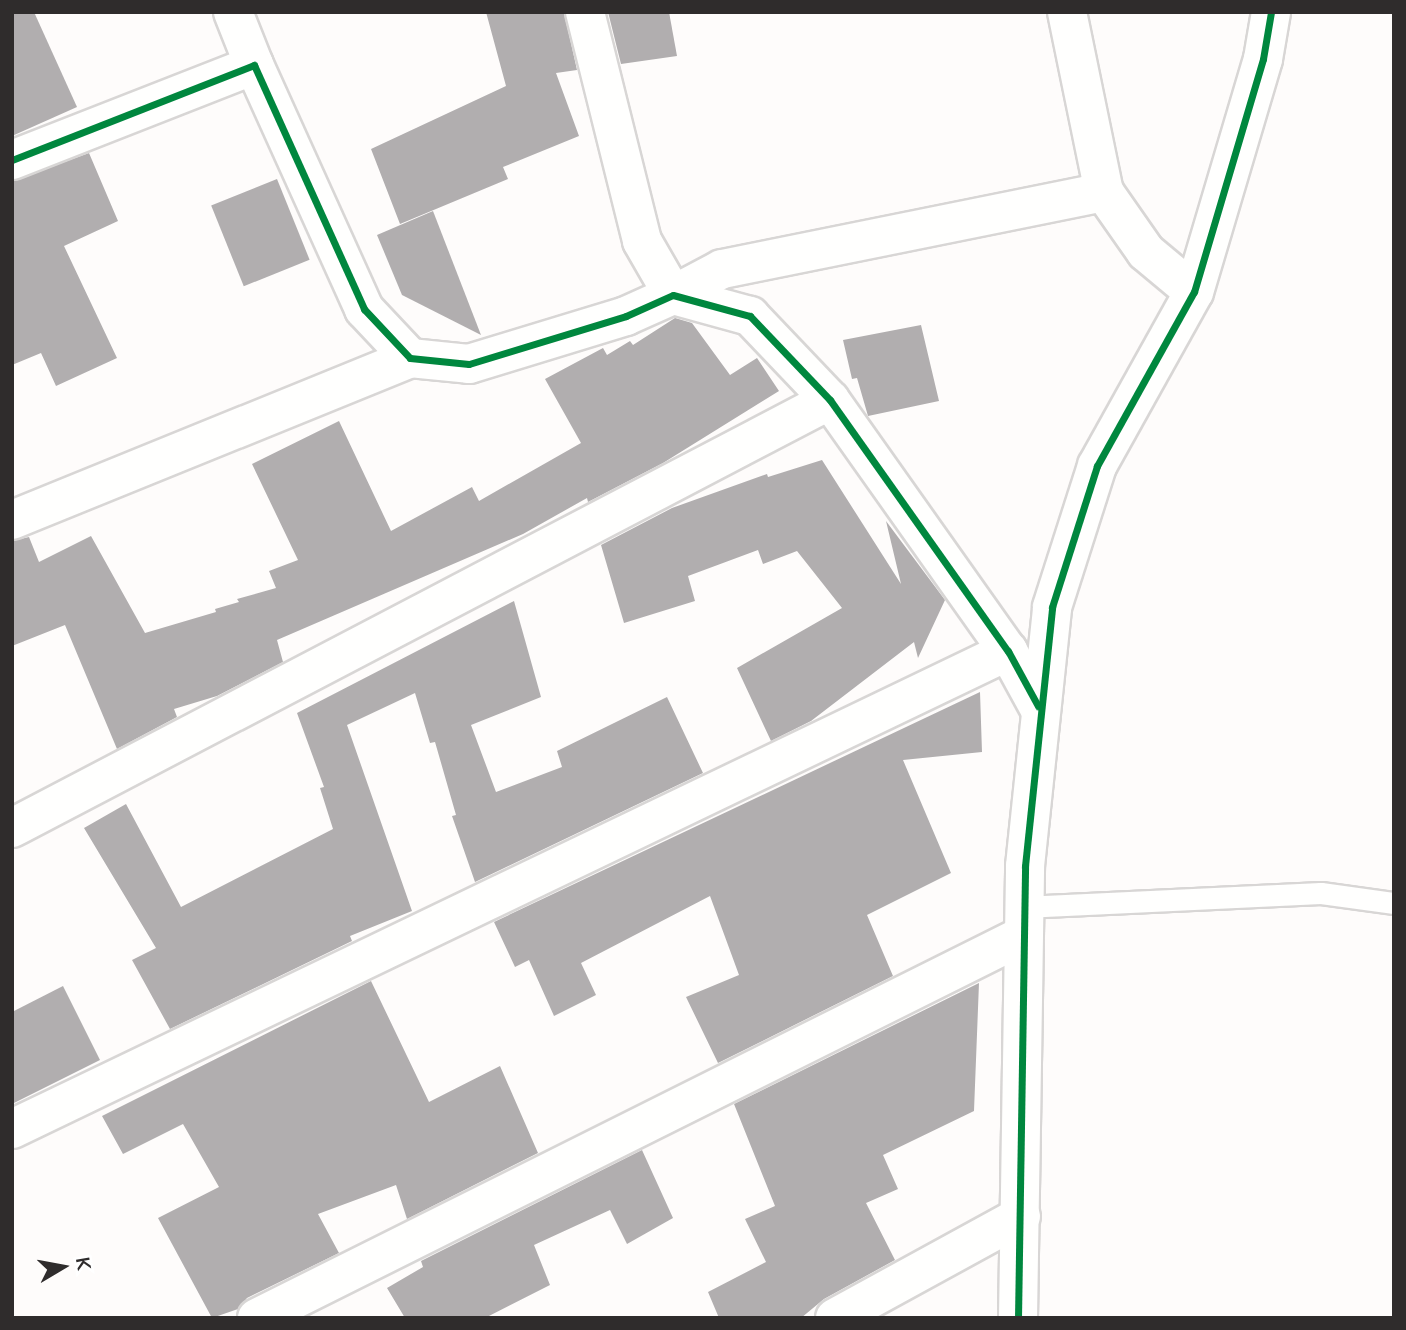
<!DOCTYPE html>
<style>
body{margin:0}
#map{position:relative;width:1406px;height:1330px;overflow:hidden;background:#fefcfb;font-family:Mulish,sans-serif}
div>[style]{position:absolute}
.building>*{inset:0;background:#b1aeaf;transform-origin:0 0}
.roads{filter:drop-shadow(2px 0 #d8d6d5) drop-shadow(-2px 0 #d8d6d5) drop-shadow(0 2px #d8d6d5) drop-shadow(0 -2px #d8d6d5)}
.lane>*{height:21px;margin:-10.5px;padding:0 10.5px;transform-origin:10.5px;border-radius:10.5px;background:#fffffe}
.street>*{height:38px;margin:-19px;padding:0 19px;transform-origin:19px;border-radius:19px;background:#fffffe}
.cycleway>*{height:7px;margin:-3.5px;padding:0 3.5px;transform-origin:3.5px;border-radius:3.5px;background:#00873e}
span{translate:-50% -50%;white-space:nowrap;text-align:center;line-height:1.15;-webkit-text-stroke:7px #fff;paint-order:stroke}
.frame{position:absolute;inset:0;border:14px solid #2f2c2c;pointer-events:none}
.north{position:absolute;left:28px;top:1232px;width:70px;height:70px;-webkit-text-stroke:5px #fff;paint-order:stroke;rotate:80deg;font-size:19px;font-weight:700;line-height:28px;text-align:center;color:#2f2c2c}
.north::after{content:'';display:block;margin:auto;width:24px;height:32px;background:#2f2c2c;clip-path:polygon(50% 0,100% 100%,50% 72%,0 100%)}
</style>
<div id="map">
<div class="building">
<i style="clip-path:polygon(12px 12px,34px 12px,77px 107px,12px 136px)"></i>
<i style="clip-path:polygon(486px 12px,564px 12px,577px 70px,556px 73px,579px 136px,503px 167px,508px 179px,400px 224px,371px 149px,506px 86px)"></i>
<i style="clip-path:polygon(608px 12px,669px 12px,677px 56px,621px 64px)"></i>
<i style="clip-path:polygon(89px 153px,118px 221px,64px 246px,117px 358px,56px 386px,41px 353px,12px 365px,12px 181px)"></i>
<i style="left:277px;top:179px;width:87px;height:71px;rotate:68deg"></i>
<i style="clip-path:polygon(433px 211px,481px 335px,402px 295px,377px 235px)"></i>
<i style="clip-path:polygon(675px 318px,692px 323px,730px 375px,757px 358px,779px 391px,663px 463px,588px 502px,587px 498px,523px 534px,277px 640px,283px 662px,217px 696px,174px 709px,177px 717px,117px 749px,65px 625px,12px 646px,12px 541px,29px 537px,39px 562px,91px 536px,145px 633px,216px 612px,215px 609px,239px 602px,237px 599px,276px 588px,269px 571px,298px 560px,252px 464px,339px 421px,391px 531px,472px 487px,479px 501px,581px 443px,545px 379px,603px 348px,607px 355px,630px 341px,633px 345px)"></i>
<i style="clip-path:polygon(921px 325px,939px 401px,868px 416px,857px 378px,852px 379px,843px 340px)"></i>
<i style="clip-path:polygon(822px 460px,901px 584px,886px 521px,945px 600px,918px 658px,914px 642px,811px 721px,771px 741px,737px 668px,842px 608px,797px 551px,763px 564px,758px 550px,688px 576px,695px 601px,624px 623px,601px 545px,672px 508px,767px 474px,768px 477px)"></i>
<i style="clip-path:polygon(514px 601px,541px 697px,471px 725px,496px 792px,562px 767px,557px 751px,667px 697px,703px 773px,475px 882px,452px 816px,456px 815px,435px 742px,430px 743px,415px 693px,347px 725px,412px 911px,350px 936px,352px 941px,170px 1029px,132px 960px,156px 948px,84px 828px,126px 804px,181px 907px,333px 829px,320px 788px,324px 787px,297px 713px)"></i>
<i style="clip-path:polygon(980px 692px,982px 752px,903px 760px,951px 873px,867px 915px,893px 976px,718px 1063px,686px 997px,739px 975px,710px 896px,581px 963px,596px 995px,554px 1016px,529px 960px,515px 967px,494px 922px)"></i>
<i style="clip-path:polygon(371px 981px,429px 1102px,500px 1066px,538px 1153px,407px 1219px,396px 1185px,318px 1214px,339px 1253px,247px 1298px,238px 1309px,212px 1318px,158px 1218px,219px 1187px,183px 1124px,123px 1154px,102px 1116px)"></i>
<i style="clip-path:polygon(979px 983px,974px 1111px,883px 1155px,898px 1189px,866px 1203px,895px 1260px,824px 1299px,801px 1318px,719px 1318px,708px 1292px,766px 1262px,745px 1219px,775px 1206px,734px 1104px)"></i>
<i style="clip-path:polygon(63px 986px,100px 1060px,12px 1104px,12px 1012px)"></i>
<i style="clip-path:polygon(642px 1150px,673px 1218px,627px 1244px,610px 1210px,534px 1245px,550px 1285px,485px 1318px,405px 1318px,387px 1288px,423px 1267px,421px 1261px)"></i>
</div>
<div class="roads">
<div class="lane">
<i style="left:1023px;top:907px;width:298px;rotate:-2.7deg"></i>
<i style="left:1321px;top:893px;width:74px;rotate:7.8deg"></i>
</div>
<div class="street">
<i style="left:233px;top:12px;width:57px;rotate:68.4deg"></i>
<i style="left:585px;top:12px;width:236px;rotate:76deg"></i>
<i style="left:642px;top:241px;width:62px;rotate:60.1deg"></i>
<i style="left:673px;top:295px;width:55px;rotate:-28deg"></i>
<i style="left:722px;top:269px;width:390px;rotate:-11.4deg"></i>
<i style="left:1067px;top:12px;width:184px;rotate:78.4deg"></i>
<i style="left:1104px;top:192px;width:73px;rotate:55deg"></i>
<i style="left:1146px;top:252px;width:62px;rotate:39.8deg"></i>
<i style="left:12px;top:160px;width:260px;rotate:-21.4deg"></i>
<i style="left:254px;top:65px;width:268px;rotate:65.7deg"></i>
<i style="left:364px;top:309px;width:67px;rotate:46.8deg"></i>
<i style="left:410px;top:358px;width:59px;rotate:5.8deg"></i>
<i style="left:469px;top:364px;width:164px;rotate:-17deg"></i>
<i style="left:626px;top:316px;width:51px;rotate:-24.1deg"></i>
<i style="left:673px;top:295px;width:80px;rotate:15.3deg"></i>
<i style="left:750px;top:316px;width:116px;rotate:46.4deg"></i>
<i style="left:830px;top:400px;width:308px;rotate:54.7deg"></i>
<i style="left:1008px;top:651px;width:63px;rotate:61.4deg"></i>
<i style="left:12px;top:520px;width:430px;rotate:-22.1deg"></i>
<i style="left:12px;top:828px;width:923px;rotate:-27.62deg"></i>
<i style="left:12px;top:1129px;width:1105px;rotate:-25.64deg"></i>
<i style="left:257px;top:1318px;width:855px;rotate:-26.54deg"></i>
<i style="left:835px;top:1318px;width:212px;rotate:-28.7deg"></i>
<i style="left:1018px;top:1318px;width:452px;rotate:-89.1deg"></i>
<i style="left:1025px;top:866px;width:260px;rotate:-84deg"></i>
<i style="left:1052px;top:607px;width:148px;rotate:-72.3deg"></i>
<i style="left:1097px;top:466px;width:199px;rotate:-60.9deg"></i>
<i style="left:1194px;top:292px;width:243px;rotate:-73.5deg"></i>
<i style="left:1263px;top:59px;width:48px;rotate:-80.3deg"></i>
</div>
</div>
<div class="cycleway">
<i style="left:12px;top:160px;width:260px;rotate:-21.4deg"></i>
<i style="left:254px;top:65px;width:268px;rotate:65.7deg"></i>
<i style="left:364px;top:309px;width:67px;rotate:46.8deg"></i>
<i style="left:410px;top:358px;width:59px;rotate:5.8deg"></i>
<i style="left:469px;top:364px;width:164px;rotate:-17deg"></i>
<i style="left:626px;top:316px;width:51px;rotate:-24.1deg"></i>
<i style="left:673px;top:295px;width:80px;rotate:15.3deg"></i>
<i style="left:750px;top:316px;width:116px;rotate:46.4deg"></i>
<i style="left:830px;top:400px;width:308px;rotate:54.7deg"></i>
<i style="left:1008px;top:651px;width:63px;rotate:61.4deg"></i>
<i style="left:1018px;top:1318px;width:452px;rotate:-89.1deg"></i>
<i style="left:1025px;top:866px;width:260px;rotate:-84deg"></i>
<i style="left:1052px;top:607px;width:148px;rotate:-72.3deg"></i>
<i style="left:1097px;top:466px;width:199px;rotate:-60.9deg"></i>
<i style="left:1194px;top:292px;width:243px;rotate:-73.5deg"></i>
<i style="left:1263px;top:59px;width:48px;rotate:-80.3deg"></i>
</div>
<div class="frame"></div>
<div class="north">K</div>
</div>
